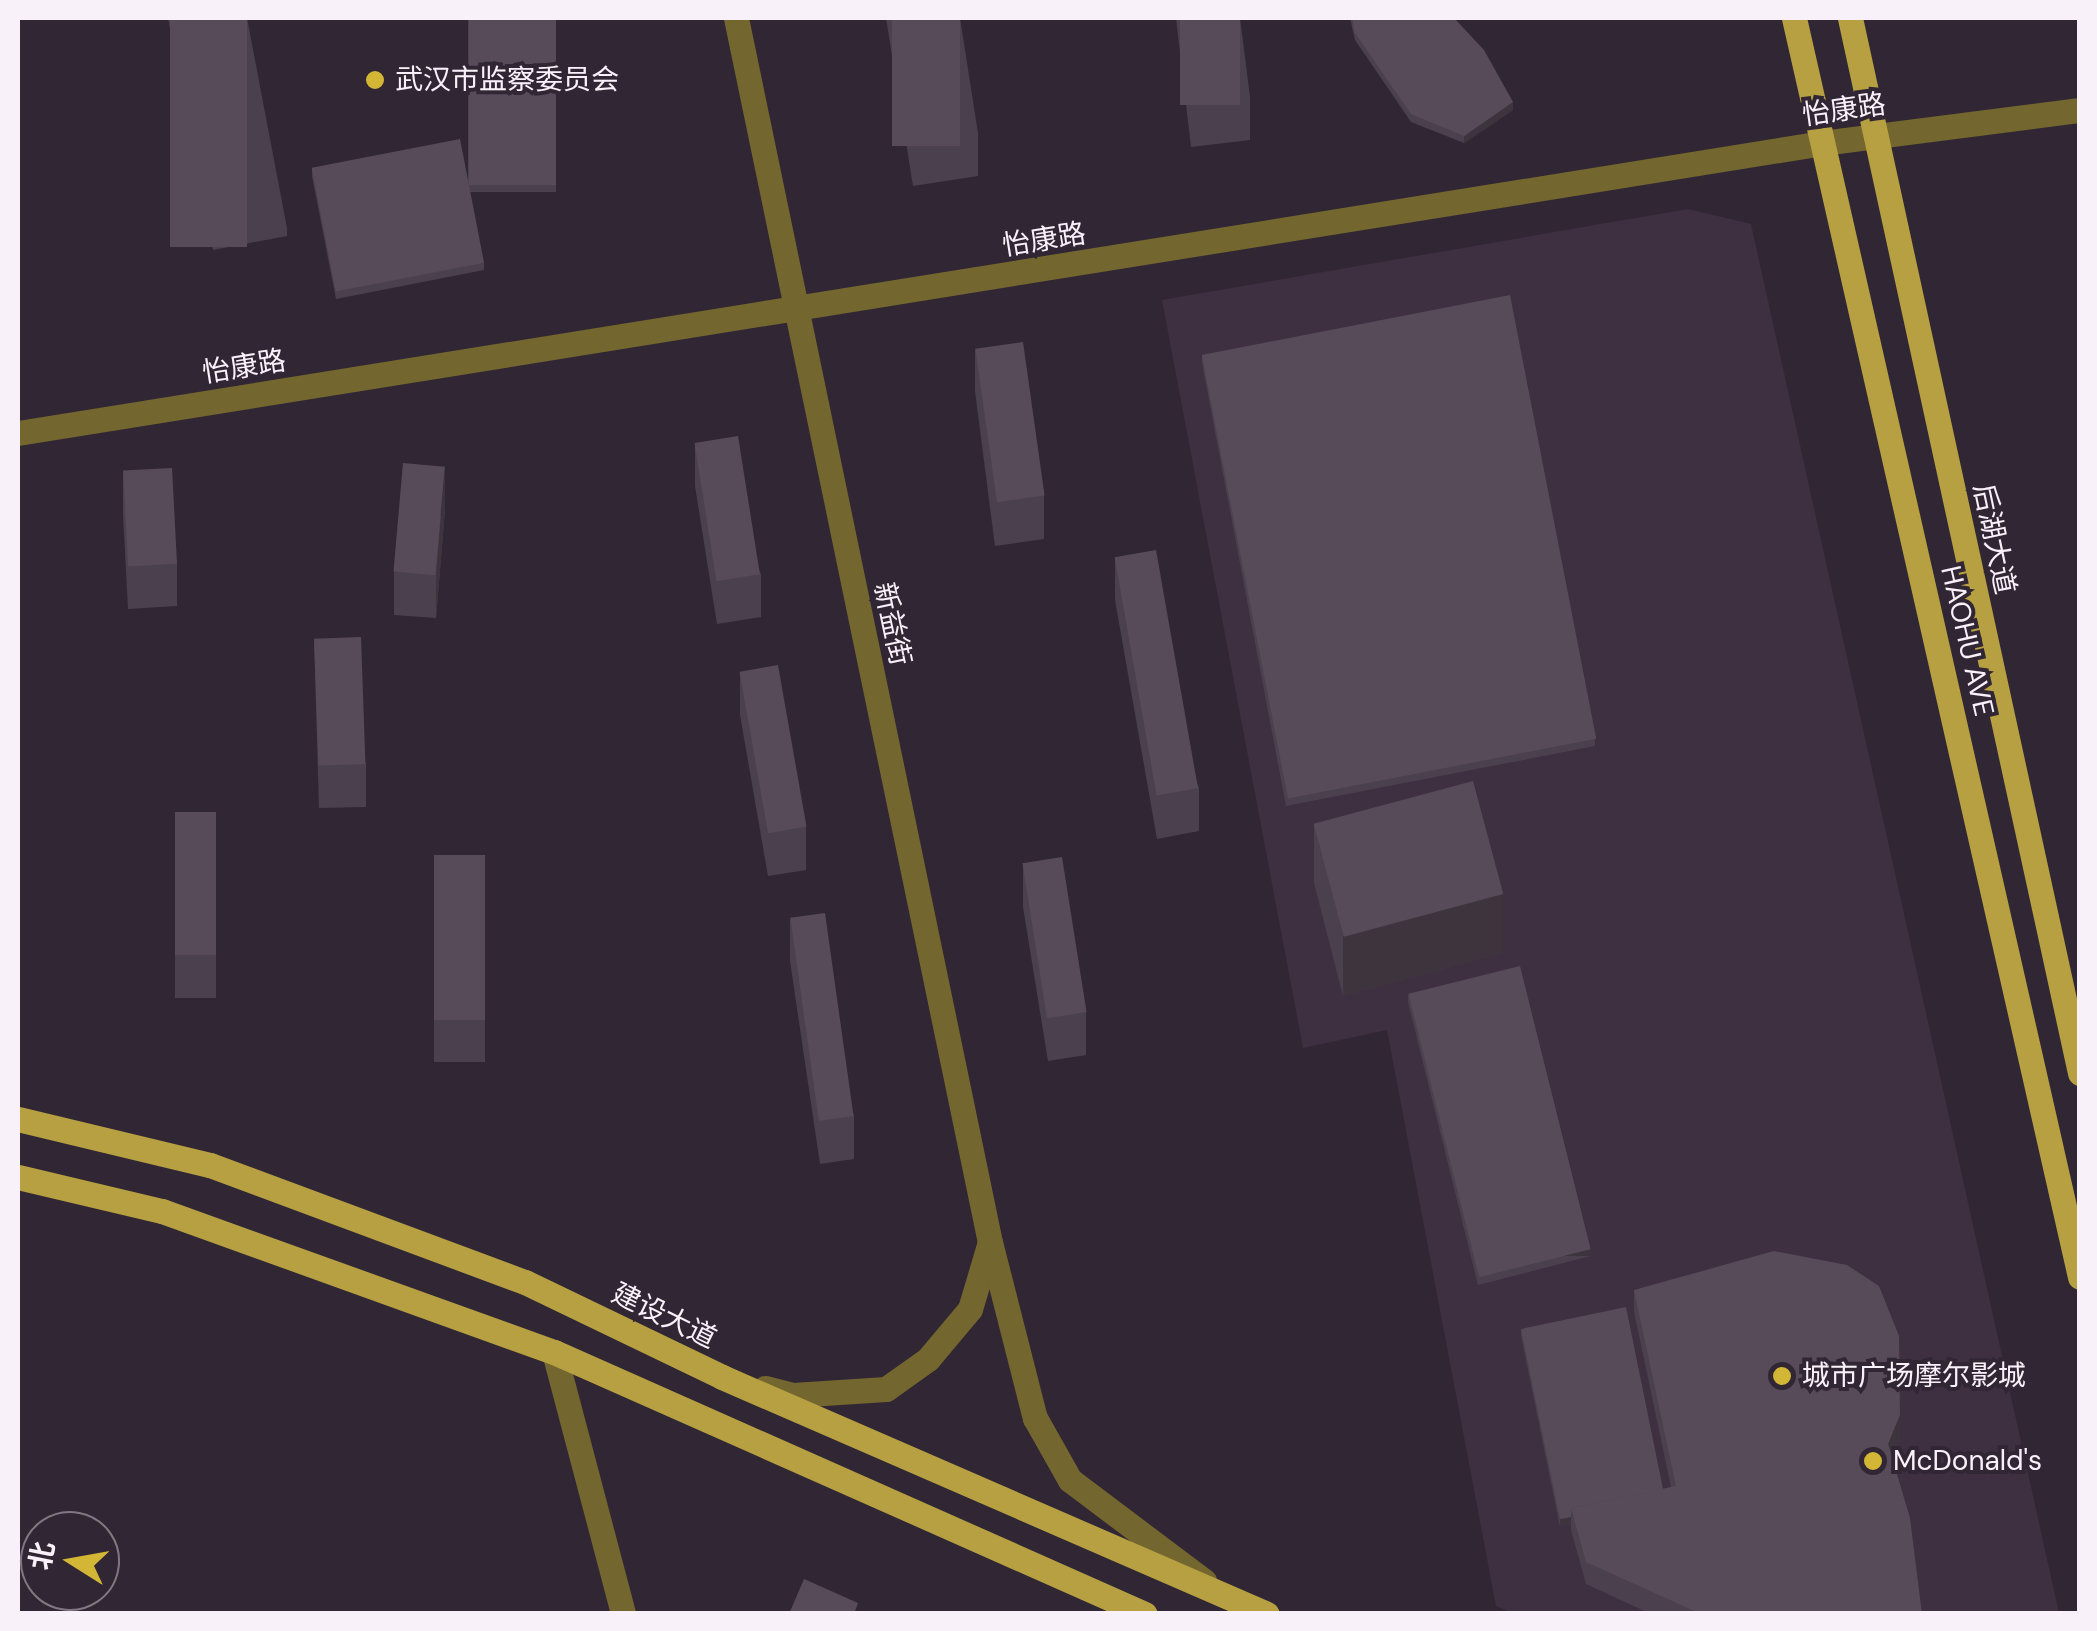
<!DOCTYPE html>
<meta charset="utf-8">
<style>
body{margin:0}
#map{position:relative;width:2097px;height:1631px;overflow:hidden;background:#312734;font-family:"DM Sans","Noto Sans SC",sans-serif}
div>[style]{position:absolute}
.built>*{inset:0;background:#3e2f41}
.minor>*{height:25px;margin:-12.5px;padding:0 12.5px;transform-origin:12.5px;border-radius:12.5px;background:#73662e}
.major>*{height:25px;margin:-12.5px;padding:0 12.5px;transform-origin:12.5px;border-radius:12.5px;background:#b6a041}
.wall>*{inset:0;background:#4b404d;transform-origin:0 0}
.shaded-wall>*{inset:0;background:#3d343e;transform-origin:0 0}
.building>*{inset:0;background:#574b59;transform-origin:0 0}
.dots>*{width:28px;height:28px;translate:-50% -50%;box-sizing:border-box;border:5px solid #312734;border-radius:50%}
span{translate:-50% -50%;white-space:nowrap;text-align:center;line-height:1.15;-webkit-text-stroke:8px #312734;paint-order:stroke}
.poi-label{font-size:28px;color:#f9f1fa}
.left{translate:0 -50%;text-align:left}
.street-label{font-size:28px;color:#f9f1fa}
.frame{position:absolute;inset:0;border:20px solid #f9f1fa;pointer-events:none}
.north{position:absolute;left:20px;top:1511px;width:100px;height:100px;box-sizing:border-box;background:#312734;border:2px solid #817883;border-radius:50%;rotate:281deg;font-size:28px;font-weight:700;line-height:40px;text-align:center;color:#f9f1fa}
.north::after{content:'';display:block;margin:auto;width:35px;height:45px;background:#d3b635;clip-path:polygon(50% 0,100% 100%,50% 72%,0 100%)}
</style>
<div id="map">
<div class="built">
<i style="clip-path:polygon(1688px 209px,1751px 224px,2059px 1613px,1514px 1614px,1496px 1606px,1387px 1030px,1303px 1048px,1162px 300px)"></i>
</div>
<div class="minor">
<i style="left:736px;top:18px;width:1250px;rotate:78.28deg"></i>
<i style="left:18px;top:433px;width:1827px;rotate:-9.13deg"></i>
<i style="left:1822px;top:143px;width:260px;rotate:-7.3deg"></i>
<i style="left:554px;top:1352px;width:271px;rotate:75.2deg"></i>
<i style="left:765px;top:1388px;width:29px;rotate:14deg"></i>
<i style="left:793px;top:1395px;width:93px;rotate:-3.7deg"></i>
<i style="left:886px;top:1389px;width:52px;rotate:-35.5deg"></i>
<i style="left:928px;top:1359px;width:65px;rotate:-50deg"></i>
<i style="left:970px;top:1309px;width:70px;rotate:-73.4deg"></i>
<i style="left:990px;top:1242px;width:182px;rotate:75.7deg"></i>
<i style="left:1035px;top:1418px;width:71px;rotate:60.6deg"></i>
<i style="left:1070px;top:1480px;width:168px;rotate:37deg"></i>
</div>
<div class="major">
<i style="left:1794px;top:18px;width:1291px;rotate:77.2deg"></i>
<i style="left:1850px;top:18px;width:1080px;rotate:77.7deg"></i>
<i style="left:18px;top:1119px;width:197px;rotate:13.5deg"></i>
<i style="left:210px;top:1165px;width:336px;rotate:20.4deg"></i>
<i style="left:525px;top:1282px;width:219px;rotate:25.7deg"></i>
<i style="left:722px;top:1377px;width:594px;rotate:23.5deg"></i>
<i style="left:18px;top:1177px;width:148px;rotate:13.3deg"></i>
<i style="left:162px;top:1211px;width:417px;rotate:19.8deg"></i>
<i style="left:554px;top:1352px;width:646px;rotate:23.91deg"></i>
</div>
<div class="wall">
<i style="clip-path:polygon(168px 18px,247px 18px,287px 228px,287px 236px,213px 250px)"></i>
<i style="left:468px;top:18px;width:88px;height:174px"></i>
<i style="clip-path:polygon(886px 18px,960px 18px,978px 133px,978px 176px,913px 186px)"></i>
<i style="clip-path:polygon(1176px 18px,1240px 18px,1250px 97px,1250px 140px,1191px 147px)"></i>
<i style="clip-path:polygon(1350px 18px,1454px 18px,1513px 110px,1464px 143px,1411px 122px,1355px 40px)"></i>
<i style="clip-path:polygon(312px 168px,484px 263px,484px 270px,336px 299px,312px 176px)"></i>
<i style="clip-path:polygon(975px 348px,1044px 496px,1044px 539px,995px 546px,975px 391px)"></i>
<i style="clip-path:polygon(1202px 355px,1595px 739px,1595px 746px,1286px 806px,1202px 363px)"></i>
<i style="clip-path:polygon(695px 443px,761px 574px,761px 617px,717px 624px,695px 486px)"></i>
<i style="clip-path:polygon(123px 471px,177px 564px,177px 606px,128px 609px,123px 514px)"></i>
<i style="clip-path:polygon(445px 510px,436px 618px,394px 615px,394px 572px)"></i>
<i style="clip-path:polygon(1115px 557px,1199px 788px,1199px 831px,1157px 839px,1115px 600px)"></i>
<i style="clip-path:polygon(314px 638px,366px 764px,366px 807px,319px 808px)"></i>
<i style="clip-path:polygon(740px 672px,806px 827px,806px 870px,768px 876px,740px 715px)"></i>
<i style="left:175px;top:812px;width:41px;height:186px"></i>
<i style="clip-path:polygon(1314px 824px,1503px 953px,1343px 996px,1314px 883px)"></i>
<i style="left:434px;top:855px;width:51px;height:207px"></i>
<i style="clip-path:polygon(1023px 864px,1086px 1012px,1086px 1055px,1048px 1061px,1023px 907px)"></i>
<i style="clip-path:polygon(790px 918px,854px 1116px,854px 1159px,820px 1164px,790px 961px)"></i>
<i style="clip-path:polygon(1408px 994px,1591px 1256px,1478px 1285px,1408px 1002px)"></i>
<i style="clip-path:polygon(1634px 1290px,1900px 1438px,1892px 1457px,1922px 1614px,1651px 1614px,1586px 1584px,1571px 1530px,1571px 1524px,1560px 1527px,1521px 1336px,1521px 1329px,1663px 1489px,1671px 1487px,1634px 1312px)"></i>
</div>
<div class="shaded-wall">
<i style="clip-path:polygon(1513px 102px,1513px 110px,1464px 143px,1464px 136px)"></i>
<i style="clip-path:polygon(445px 467px,445px 510px,436px 618px,436px 575px)"></i>
<i style="clip-path:polygon(1503px 894px,1503px 953px,1343px 996px,1343px 936px)"></i>
<i style="left:1591px;top:1249px;width:7px;height:117px;rotate:90deg"></i>
<i style="clip-path:polygon(1900px 1415px,1900px 1438px,1888px 1467px,1888px 1444px)"></i>
<i style="clip-path:polygon(1571px 1517px,1571px 1524px,1560px 1527px,1560px 1519px)"></i>
</div>
<div class="building">
<i style="left:170px;top:18px;width:77px;height:229px"></i>
<i style="left:469px;top:18px;width:87px;height:167px"></i>
<i style="left:892px;top:18px;width:68px;height:128px"></i>
<i style="left:1180px;top:18px;width:60px;height:87px"></i>
<i style="clip-path:polygon(1352px 18px,1454px 18px,1484px 50px,1513px 102px,1464px 136px,1411px 114px,1355px 33px)"></i>
<i style="left:460px;top:139px;width:126px;height:151px;rotate:79deg"></i>
<i style="left:1510px;top:295px;width:452px;height:314px;rotate:79deg"></i>
<i style="left:1023px;top:342px;width:155px;height:48px;rotate:82deg"></i>
<i style="left:738px;top:436px;width:140px;height:44px;rotate:81deg"></i>
<i style="left:403px;top:463px;width:42px;height:109px;rotate:5deg"></i>
<i style="left:172px;top:468px;width:96px;height:49px;rotate:87deg"></i>
<i style="left:1156px;top:550px;width:242px;height:42px;rotate:80deg"></i>
<i style="left:361px;top:637px;width:127px;height:47px;rotate:88deg"></i>
<i style="left:778px;top:665px;width:164px;height:39px;rotate:80deg"></i>
<i style="left:1473px;top:781px;width:117px;height:165px;rotate:75deg"></i>
<i style="left:175px;top:812px;width:41px;height:143px"></i>
<i style="left:434px;top:855px;width:51px;height:165px"></i>
<i style="left:1062px;top:857px;width:157px;height:40px;rotate:81deg"></i>
<i style="left:825px;top:913px;width:205px;height:35px;rotate:82deg"></i>
<i style="left:1520px;top:966px;width:292px;height:115px;rotate:76deg"></i>
<i style="clip-path:polygon(1774px 1251px,1847px 1265px,1879px 1286px,1899px 1336px,1900px 1415px,1888px 1444px,1910px 1518px,1922px 1614px,1701px 1614px,1586px 1562px,1571px 1508px,1676px 1486px,1634px 1290px)"></i>
<i style="clip-path:polygon(1626px 1307px,1663px 1489px,1571px 1508px,1571px 1517px,1560px 1519px,1521px 1329px)"></i>
<i style="clip-path:polygon(804px 1579px,858px 1603px,854px 1614px,789px 1614px)"></i>
</div>
<div class="dots">
<i style="left:375px;top:80px;background:#d3b635"></i>
<i style="left:1782px;top:1376px;background:#d3b635"></i>
<i style="left:1873px;top:1461px;background:#d3b635"></i>
</div>
<div class="poi-label">
<span class="left" style="left:395px;top:80px">武汉市监察委员会</span>
<span class="left" style="left:1802px;top:1376px">城市广场摩尔影城</span>
<span class="left" style="left:1893px;top:1461px">McDonald's</span>
</div>
<div class="street-label">
<span style="left:1844px;top:110px;rotate:-8deg">怡康路</span>
<span style="left:1044px;top:240px;rotate:-9deg">怡康路</span>
<span style="left:244px;top:367px;rotate:-9deg">怡康路</span>
<span style="left:1994px;top:539px;rotate:78deg">后湖大道</span>
<span style="left:892px;top:624px;rotate:78deg">新益街</span>
<span style="left:1967px;top:641px;rotate:77deg">HAOHU AVE</span>
<span style="left:664px;top:1316px;rotate:26deg">建设大道</span>
</div>
<div class="frame"></div>
<div class="north">北</div>
</div>
